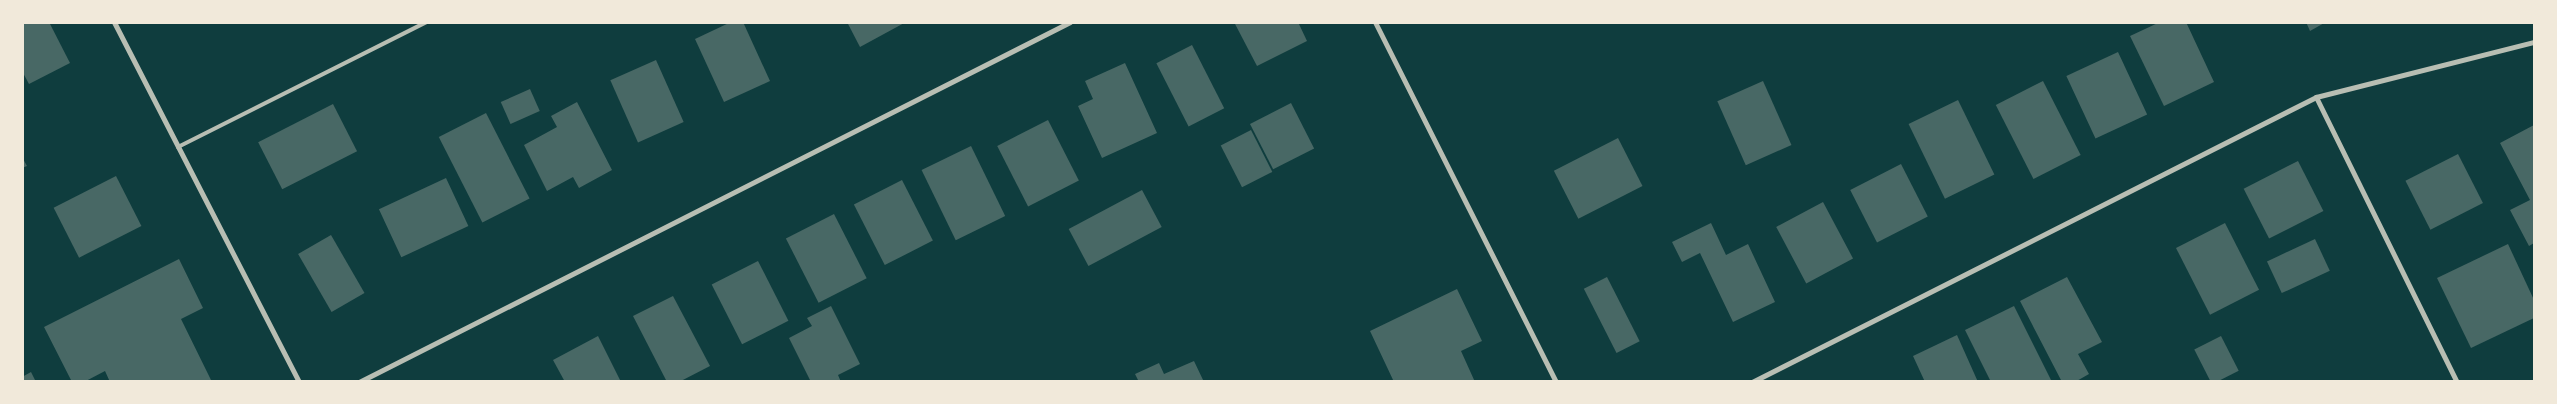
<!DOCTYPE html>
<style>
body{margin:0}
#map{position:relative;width:2557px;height:404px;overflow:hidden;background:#0f3d3e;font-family:Poppins,sans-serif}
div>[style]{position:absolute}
.building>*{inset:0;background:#486865;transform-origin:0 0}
.service>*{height:4px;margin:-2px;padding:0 2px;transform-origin:2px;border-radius:2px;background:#b8beb3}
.minor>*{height:5px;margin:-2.5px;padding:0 2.5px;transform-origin:2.5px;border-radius:2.5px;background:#b8beb3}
span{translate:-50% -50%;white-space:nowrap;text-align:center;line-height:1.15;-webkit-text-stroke:4.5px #f1e9da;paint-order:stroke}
.frame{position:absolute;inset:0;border:24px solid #f1e9da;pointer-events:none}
</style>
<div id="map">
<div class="building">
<i style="clip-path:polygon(22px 22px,49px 22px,70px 63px,29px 84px,22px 71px)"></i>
<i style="clip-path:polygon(731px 22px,743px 22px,770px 81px,724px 102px,695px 39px)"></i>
<i style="clip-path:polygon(847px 22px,906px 22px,860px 47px)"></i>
<i style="clip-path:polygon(1234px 22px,1298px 22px,1307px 41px,1257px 66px)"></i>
<i style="clip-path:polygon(2160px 22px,2186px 22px,2214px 82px,2164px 106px,2130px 36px)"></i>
<i style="clip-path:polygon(2306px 22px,2326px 22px,2310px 31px)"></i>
<i style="left:1192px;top:45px;width:71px;height:40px;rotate:63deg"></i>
<i style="left:2118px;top:52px;width:69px;height:57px;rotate:65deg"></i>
<i style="left:656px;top:60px;width:68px;height:50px;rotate:66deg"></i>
<i style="clip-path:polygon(1125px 63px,1157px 133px,1102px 158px,1078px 106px,1093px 99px,1085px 81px)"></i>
<i style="left:1763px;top:81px;width:70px;height:50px;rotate:66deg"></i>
<i style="left:2043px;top:81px;width:83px;height:53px;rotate:63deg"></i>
<i style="left:530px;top:89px;width:24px;height:32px;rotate:66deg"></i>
<i style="left:1958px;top:100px;width:83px;height:55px;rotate:64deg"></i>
<i style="clip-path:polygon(577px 102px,612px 170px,579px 188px,573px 177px,547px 191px,524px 145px,557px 127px,551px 116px)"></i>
<i style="left:1291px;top:103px;width:51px;height:46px;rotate:63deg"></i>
<i style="left:333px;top:104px;width:53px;height:84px;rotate:63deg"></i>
<i style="left:486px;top:113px;width:96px;height:53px;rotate:63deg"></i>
<i style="left:1048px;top:120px;width:68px;height:57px;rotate:63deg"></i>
<i style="clip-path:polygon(2534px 125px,2534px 243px,2529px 246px,2510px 210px,2530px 200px,2500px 143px)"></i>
<i style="left:1251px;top:130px;width:47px;height:34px;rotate:63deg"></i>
<i style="left:1618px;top:138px;width:54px;height:72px;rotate:63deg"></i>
<i style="left:971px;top:146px;width:78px;height:55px;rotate:64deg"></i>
<i style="left:2458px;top:154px;width:55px;height:59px;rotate:63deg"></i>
<i style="clip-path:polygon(22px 157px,27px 166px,22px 168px)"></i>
<i style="left:2298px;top:161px;width:56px;height:61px;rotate:63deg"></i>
<i style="left:1901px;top:164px;width:59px;height:57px;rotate:63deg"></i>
<i style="left:116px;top:176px;width:56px;height:70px;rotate:63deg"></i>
<i style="left:446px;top:178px;width:53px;height:74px;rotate:65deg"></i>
<i style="left:902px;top:180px;width:68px;height:54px;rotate:63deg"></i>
<i style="left:1142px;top:190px;width:42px;height:83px;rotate:62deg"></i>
<i style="left:1823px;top:202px;width:64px;height:53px;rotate:62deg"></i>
<i style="left:834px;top:214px;width:72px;height:54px;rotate:63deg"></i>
<i style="clip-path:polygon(1711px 223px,1726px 255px,1748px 244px,1775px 302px,1733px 322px,1700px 253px,1682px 262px,1672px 242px)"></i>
<i style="left:2225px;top:223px;width:75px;height:55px;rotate:63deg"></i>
<i style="left:331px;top:235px;width:67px;height:38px;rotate:60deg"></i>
<i style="left:2315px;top:239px;width:35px;height:53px;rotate:65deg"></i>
<i style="clip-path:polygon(2508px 244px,2534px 300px,2534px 318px,2471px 348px,2437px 278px)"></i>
<i style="clip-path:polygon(179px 259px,203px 308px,181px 319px,211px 380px,110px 382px,105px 371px,84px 382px,72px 382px,44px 327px)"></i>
<i style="left:758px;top:261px;width:67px;height:52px;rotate:63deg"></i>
<i style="left:1607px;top:277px;width:72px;height:26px;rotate:63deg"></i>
<i style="clip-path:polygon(2067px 277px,2102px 342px,2078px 354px,2089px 374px,2075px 382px,2062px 382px,2020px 301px)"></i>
<i style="clip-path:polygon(1457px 289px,1482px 341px,1461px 351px,1475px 382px,1394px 382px,1370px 331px)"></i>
<i style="clip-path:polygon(673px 296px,710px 366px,679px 382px,667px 382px,633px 316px)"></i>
<i style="clip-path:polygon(831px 306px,860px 364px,838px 375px,841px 382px,811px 382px,789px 338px,812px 326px,807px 318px)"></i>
<i style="clip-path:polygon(2014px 306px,2052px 382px,1991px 382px,1965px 330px)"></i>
<i style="clip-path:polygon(1957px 335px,1978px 382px,1925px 382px,1913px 356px)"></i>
<i style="clip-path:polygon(598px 336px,621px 382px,565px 382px,553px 360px)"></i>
<i style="left:2221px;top:336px;width:39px;height:30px;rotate:63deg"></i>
<i style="clip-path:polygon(1194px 361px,1204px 382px,1139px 382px,1135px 374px,1159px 363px,1164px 374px)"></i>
<i style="clip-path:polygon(31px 372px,36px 382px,22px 382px,22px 377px)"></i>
</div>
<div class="service">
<i style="left:178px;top:147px;width:279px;rotate:-26.7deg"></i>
</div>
<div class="minor">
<i style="left:114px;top:22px;width:405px;rotate:62.8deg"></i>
<i style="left:1375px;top:22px;width:403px;rotate:63.3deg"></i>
<i style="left:2316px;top:97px;width:318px;rotate:63.7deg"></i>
<i style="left:359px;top:382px;width:797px;rotate:-26.85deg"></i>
<i style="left:1752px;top:382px;width:632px;rotate:-26.81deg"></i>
<i style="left:2316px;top:97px;width:225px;rotate:-14.2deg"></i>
</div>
<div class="frame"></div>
</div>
